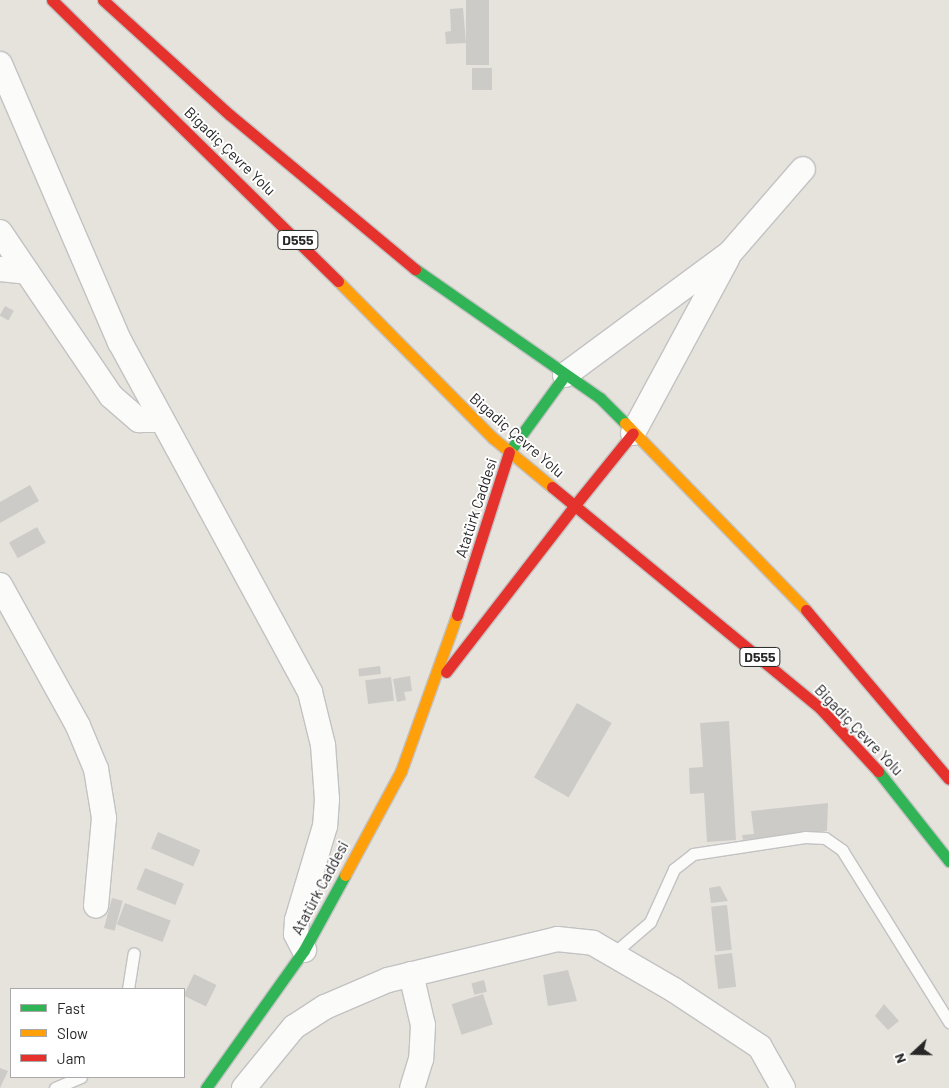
<!DOCTYPE html>
<meta charset="utf-8">
<style>
body{margin:0}
#map{position:relative;width:949px;height:1088px;overflow:hidden;background:#e6e3dd;font-family:Barlow,sans-serif}
div>[style]{position:absolute}
.building>*{inset:0;background:#cdcbc7;transform-origin:0 0}
.roads{filter:drop-shadow(1px 0 #c3c2c3) drop-shadow(-1px 0 #c3c2c3) drop-shadow(0 1px #c3c2c3) drop-shadow(0 -1px #c3c2c3)}
.lane>*{height:11px;margin:-5.5px;padding:0 5.5px;transform-origin:5.5px;border-radius:5.5px;background:#fbfbfa}
.street>*{height:24px;margin:-12px;padding:0 12px;transform-origin:12px;border-radius:12px;background:#fbfbfa}
.fast>*{height:11px;margin:-5.5px;padding:0 5.5px;transform-origin:5.5px;border-radius:5.5px;background:#30b455}
.slow>*{height:11px;margin:-5.5px;padding:0 5.5px;transform-origin:5.5px;border-radius:5.5px;background:#ff9f0a}
.jam>*{height:11px;margin:-5.5px;padding:0 5.5px;transform-origin:5.5px;border-radius:5.5px;background:#e5322d}
span{translate:-50% -50%;white-space:nowrap;text-align:center;line-height:1.15;-webkit-text-stroke:4px #fff;paint-order:stroke}
.shield-label span{padding:1px 4px;background:#fff;border:1px solid;border-radius:4px;-webkit-text-stroke-width:0}
.shield-label{font-size:14px;color:#272727;font-weight:700}
.street-label{font-size:15px;color:#272727}
.legend{position:absolute;left:10px;top:988px;width:175px;height:90px;box-sizing:border-box;background:#fff;border:1px solid #a9a9a9;margin:0;padding:6px 9px;list-style:none;font-size:15px;color:#272727}
.legend li{display:flex;align-items:center;gap:10px;height:25px}
.legend b{width:25px;border:1px solid #a9a9a9}
.north{position:absolute;left:889px;top:1028px;width:50px;height:50px;-webkit-text-stroke:4px #fff;paint-order:stroke;rotate:249deg;font-size:14px;font-weight:700;line-height:20px;text-align:center;color:#272727}
.north::after{content:'';display:block;margin:auto;width:18px;height:22px;background:#272727;clip-path:polygon(50% 0,100% 100%,50% 72%,0 100%)}
</style>
<div id="map">
<div class="building">
<i style="left:466px;top:0;width:23px;height:65px"></i>
<i style="clip-path:polygon(463px 8px,466px 43px,446px 44px,445px 32px,451px 31px,450px 9px)"></i>
<i style="left:472px;top:68px;width:20px;height:22px"></i>
<i style="left:5px;top:306px;width:10px;height:11px;rotate:29deg"></i>
<i style="clip-path:polygon(30px 485px,39px 501px,0 523px,0 502px)"></i>
<i style="left:37px;top:527px;width:18px;height:32px;rotate:61deg"></i>
<i style="left:380px;top:666px;width:8px;height:22px;rotate:83deg"></i>
<i style="clip-path:polygon(410px 676px,412px 691px,404px 692px,406px 700px,397px 702px,393px 679px)"></i>
<i style="left:391px;top:677px;width:24px;height:26px;rotate:83deg"></i>
<i style="left:577px;top:703px;width:40px;height:86px;rotate:30deg"></i>
<i style="clip-path:polygon(729px 721px,736px 840px,707px 842px,704px 793px,690px 794px,689px 768px,703px 767px,700px 723px)"></i>
<i style="clip-path:polygon(828px 803px,827px 831px,743px 840px,742px 835px,754px 834px,751px 811px)"></i>
<i style="left:158px;top:832px;width:46px;height:18px;rotate:23deg"></i>
<i style="left:145px;top:868px;width:42px;height:23px;rotate:22deg"></i>
<i style="clip-path:polygon(720px 886px,728px 901px,711px 903px,709px 888px)"></i>
<i style="left:112px;top:898px;width:11px;height:31px;rotate:15deg"></i>
<i style="left:125px;top:903px;width:49px;height:23px;rotate:21deg"></i>
<i style="left:727px;top:905px;width:45px;height:16px;rotate:84deg"></i>
<i style="left:732px;top:953px;width:34px;height:18px;rotate:83deg"></i>
<i style="clip-path:polygon(568px 970px,577px 1001px,548px 1006px,543px 975px)"></i>
<i style="left:194px;top:974px;width:25px;height:24px;rotate:26deg"></i>
<i style="left:484px;top:980px;width:12px;height:13px;rotate:76deg"></i>
<i style="left:483px;top:994px;width:32px;height:33px;rotate:72deg"></i>
<i style="clip-path:polygon(884px 1004px,899px 1021px,888px 1030px,875px 1016px)"></i>
<i style="clip-path:polygon(0 1068px,8px 1071px,0 1088px)"></i>
</div>
<div class="roads">
<div class="lane">
<i style="left:615px;top:952px;width:46px;rotate:-40.6deg"></i>
<i style="left:650px;top:922px;width:58px;rotate:-65.6deg"></i>
<i style="left:674px;top:869px;width:24px;rotate:-38deg"></i>
<i style="left:693px;top:854px;width:113px;rotate:-8.6deg"></i>
<i style="left:805px;top:837px;width:20px;rotate:3deg"></i>
<i style="left:825px;top:838px;width:21px;rotate:35deg"></i>
<i style="left:842px;top:850px;width:203px;rotate:58.1deg"></i>
<i style="left:128px;top:989px;width:36px;rotate:-81deg"></i>
<i style="left:55px;top:1088px;width:28px;rotate:-23deg"></i>
</div>
<div class="street">
<i style="left:0;top:64px;width:303px;rotate:66.7deg"></i>
<i style="left:120px;top:342px;width:398px;rotate:61.5deg"></i>
<i style="left:310px;top:692px;width:55px;rotate:76.2deg"></i>
<i style="left:323px;top:745px;width:54px;rotate:85.8deg"></i>
<i style="left:327px;top:799px;width:27px;rotate:94deg"></i>
<i style="left:325px;top:826px;width:98px;rotate:106.6deg"></i>
<i style="left:297px;top:920px;width:14px;rotate:94deg"></i>
<i style="left:296px;top:934px;width:18px;rotate:63deg"></i>
<i style="left:0;top:232px;width:198px;rotate:55.9deg"></i>
<i style="left:111px;top:396px;width:37px;rotate:41deg"></i>
<i style="left:139px;top:420px;width:22px"></i>
<i style="left:0;top:269px;width:27px;rotate:6deg"></i>
<i style="left:565px;top:375px;width:205px;rotate:-36.5deg"></i>
<i style="left:730px;top:253px;width:111px;rotate:-49deg"></i>
<i style="left:633px;top:433px;width:198px;rotate:-61.6deg"></i>
<i style="left:0;top:585px;width:161px;rotate:61deg"></i>
<i style="left:78px;top:726px;width:47px;rotate:67.3deg"></i>
<i style="left:96px;top:769px;width:50px;rotate:80.7deg"></i>
<i style="left:104px;top:818px;width:88px;rotate:95.2deg"></i>
<i style="left:411px;top:974px;width:52px;rotate:76.8deg"></i>
<i style="left:423px;top:1025px;width:34px;rotate:93deg"></i>
<i style="left:421px;top:1059px;width:30px;rotate:107deg"></i>
<i style="left:244px;top:1088px;width:79px;rotate:-50.7deg"></i>
<i style="left:294px;top:1027px;width:37px;rotate:-33deg"></i>
<i style="left:325px;top:1007px;width:69px;rotate:-23.2deg"></i>
<i style="left:388px;top:980px;width:174px;rotate:-13.6deg"></i>
<i style="left:557px;top:939px;width:36px;rotate:6deg"></i>
<i style="left:593px;top:943px;width:94px;rotate:30.1deg"></i>
<i style="left:674px;top:990px;width:103px;rotate:33.5deg"></i>
<i style="left:760px;top:1047px;width:47px;rotate:60.7deg"></i>
</div>
<div class="fast">
<i style="left:415px;top:269px;width:226px;rotate:34.9deg"></i>
<i style="left:600px;top:398px;width:35px;rotate:45deg"></i>
<i style="left:509px;top:452px;width:95px;rotate:-54deg"></i>
<i style="left:878px;top:771px;width:115px;rotate:51.7deg"></i>
<i style="left:206px;top:1088px;width:169px;rotate:-54.6deg"></i>
<i style="left:304px;top:950px;width:85px;rotate:-61.3deg"></i>
</div>
<div class="slow">
<i style="left:338px;top:281px;width:221px;rotate:45.4deg"></i>
<i style="left:493px;top:438px;width:77px;rotate:39.7deg"></i>
<i style="left:625px;top:423px;width:260px;rotate:45.9deg"></i>
<i style="left:345px;top:875px;width:118px;rotate:-61.7deg"></i>
<i style="left:401px;top:771px;width:166px;rotate:-70.3deg"></i>
</div>
<div class="jam">
<i style="left:52px;top:0;width:401px;rotate:44.5deg"></i>
<i style="left:103px;top:0;width:171px;rotate:42.2deg"></i>
<i style="left:230px;top:115px;width:241px;rotate:39.8deg"></i>
<i style="left:552px;top:487px;width:347px;rotate:39.5deg"></i>
<i style="left:820px;top:708px;width:86px;rotate:47.4deg"></i>
<i style="left:575px;top:505px;width:92px;rotate:-51.1deg"></i>
<i style="left:806px;top:610px;width:221px;rotate:49.8deg"></i>
<i style="left:457px;top:615px;width:171px;rotate:-72.3deg"></i>
<i style="left:446px;top:672px;width:211px;rotate:-52.3deg"></i>
</div>
</div>
<div class="shield-label">
<span style="left:298px;top:240px">D555</span>
<span style="left:760px;top:657px">D555</span>
</div>
<div class="street-label">
<span style="left:230px;top:151px;rotate:44deg">Bigadiç Çevre Yolu</span>
<span style="left:517px;top:435px;rotate:41deg">Bigadiç Çevre Yolu</span>
<span style="left:476px;top:508px;rotate:-72deg">Atatürk Caddesi</span>
<span style="left:859px;top:730px;rotate:46deg">Bigadiç Çevre Yolu</span>
<span style="left:320px;top:888px;rotate:-62deg">Atatürk Caddesi</span>
</div>
<ul class="legend">
<li><b style="height:6px;background:#30b455"></b>Fast</li>
<li><b style="height:6px;background:#ff9f0a"></b>Slow</li>
<li><b style="height:6px;background:#e5322d"></b>Jam</li>
</ul>
<div class="north">N</div>
</div>
